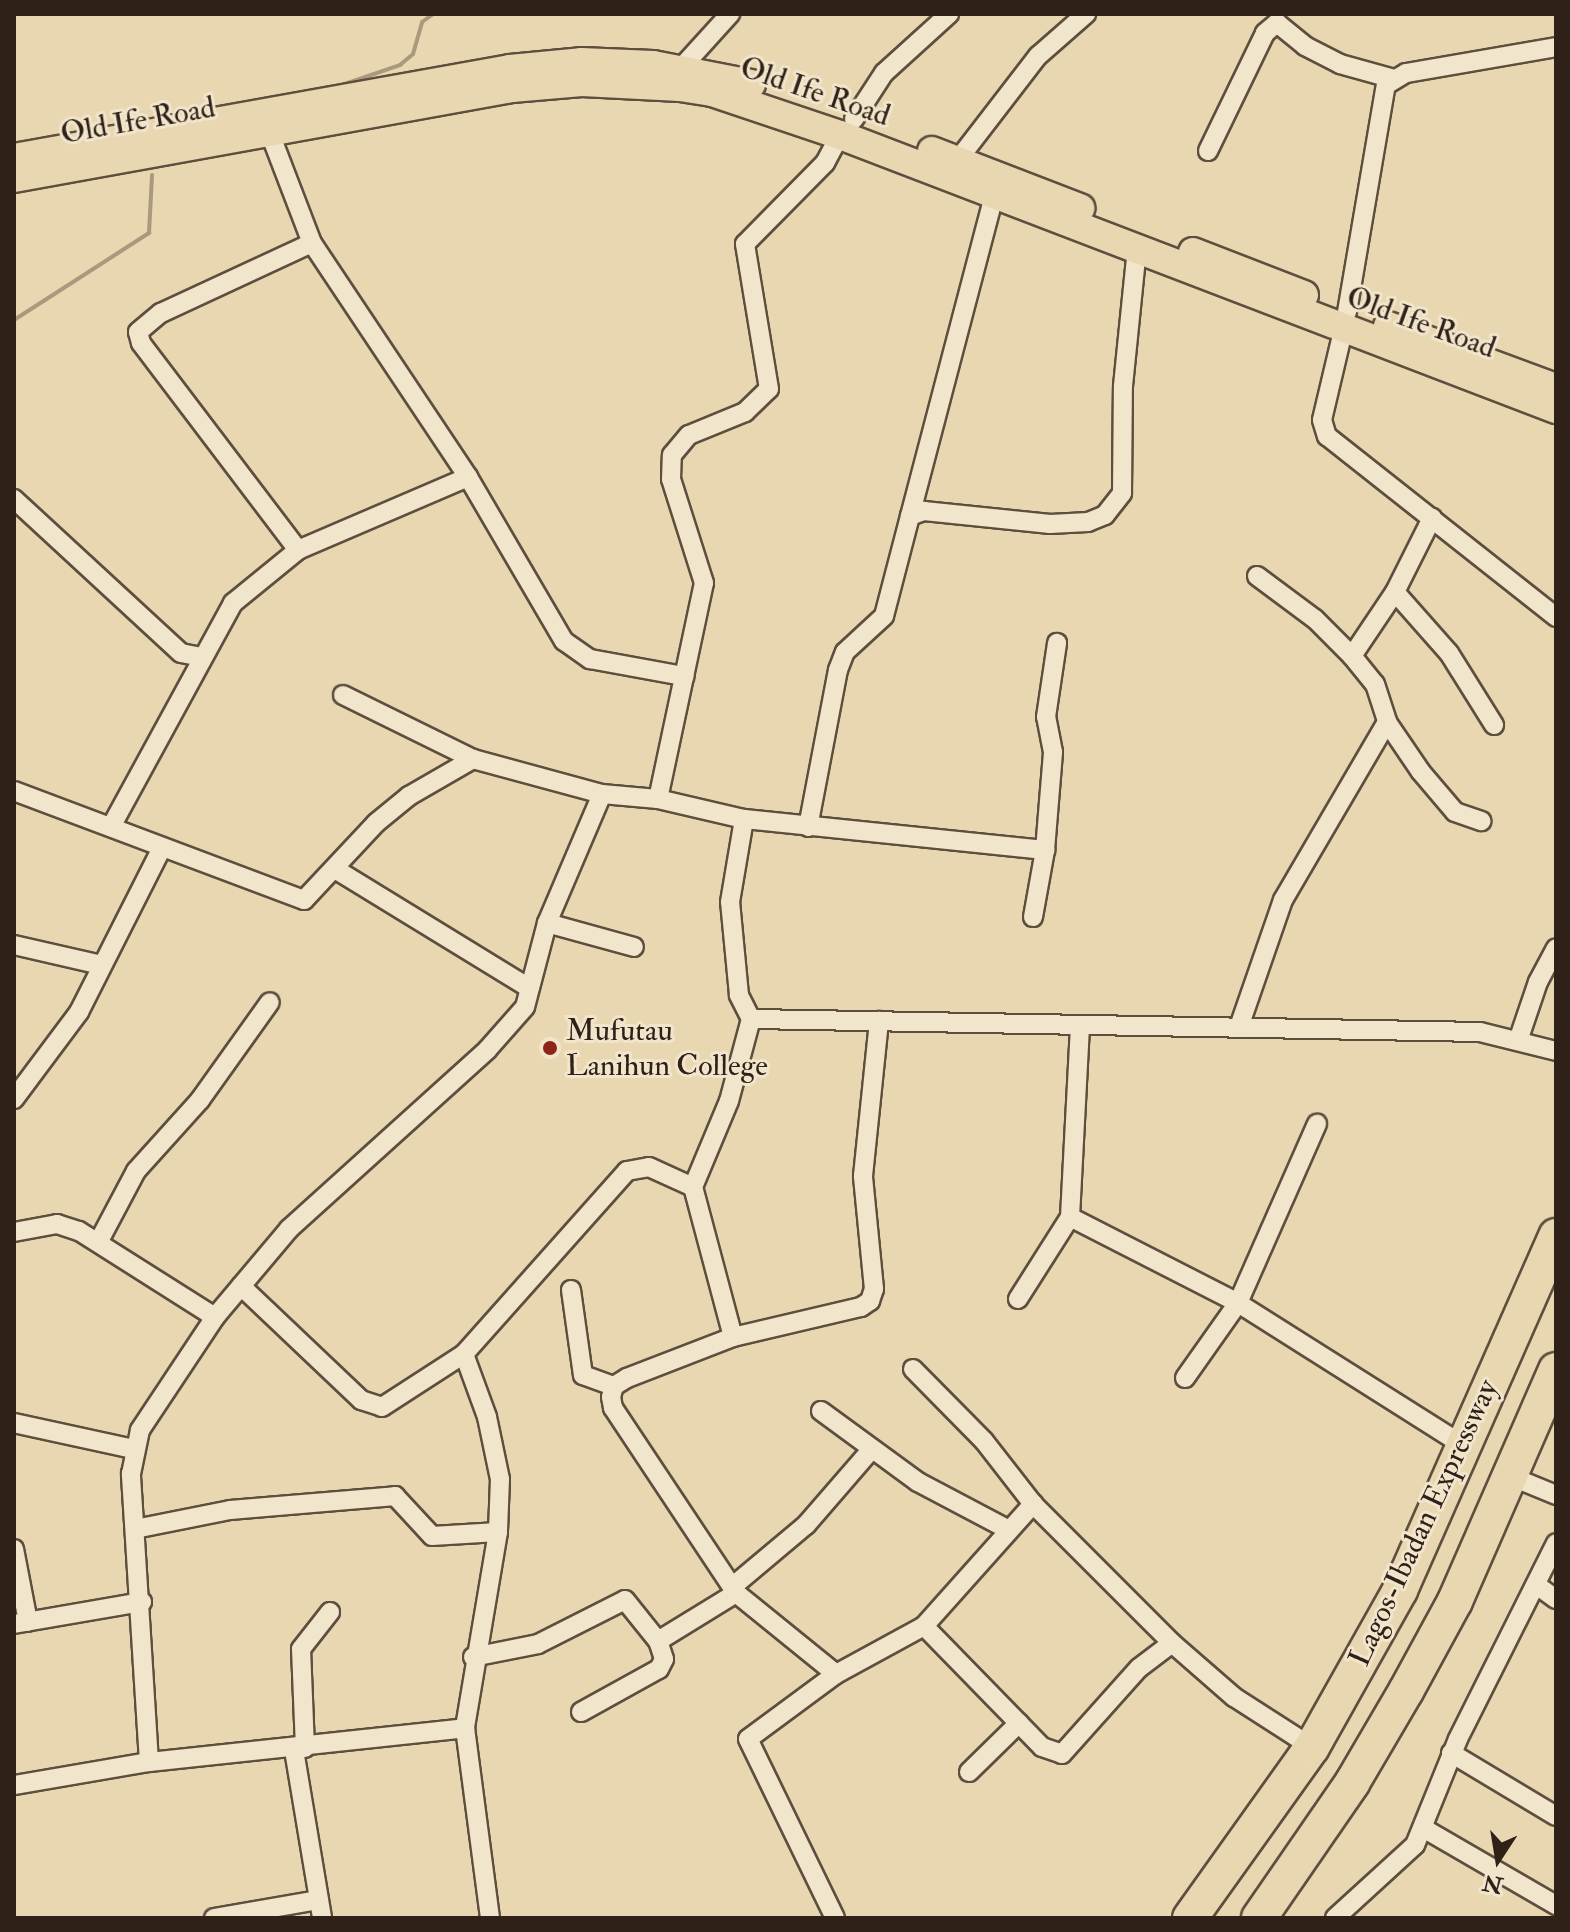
<!DOCTYPE html>
<style>
body{margin:0}
#map{position:relative;width:1570px;height:1932px;overflow:hidden;background:#e9d7b1;font-family:"IM FELL Double Pica",serif}
div>[style]{position:absolute}
.stream>*{height:4px;margin:-2px;padding:0 2px;transform-origin:2px;border-radius:2px;background:#aa997d}
.roads{filter:drop-shadow(2px 0 #5e4e3e) drop-shadow(-2px 0 #5e4e3e) drop-shadow(0 2px #5e4e3e) drop-shadow(0 -2px #5e4e3e)}
.minor>*{height:18px;margin:-9px;padding:0 9px;transform-origin:9px;border-radius:9px;background:#f1e5cc}
.primary>*{height:28px;margin:-14px;padding:0 14px;transform-origin:14px;border-radius:14px;background:#e9d7b1}
.motorway>*{height:34px;margin:-17px;padding:0 17px;transform-origin:17px;border-radius:17px;background:#e9d7b1}
.dots>*{width:22px;height:22px;translate:-50% -50%;box-sizing:border-box;border:4px solid #f1e5cc;border-radius:50%}
span{translate:-50% -50%;white-space:nowrap;text-align:center;line-height:1.15;-webkit-text-stroke:6px #f1e5cc;paint-order:stroke}
.street-label{font-size:30px;color:#2f2117}
.poi-label{font-size:30px;color:#2f2117}
.left{translate:0 -50%;text-align:left}
.frame{position:absolute;inset:0;border:16px solid #2f2117;pointer-events:none}
.north{position:absolute;left:1458px;top:1820px;width:80px;height:80px;-webkit-text-stroke:6px #f1e5cc;paint-order:stroke;rotate:192deg;font-size:22px;font-weight:700;line-height:32px;text-align:center;color:#2f2117}
.north::after{content:'';display:block;margin:auto;width:28px;height:36px;background:#2f2117;clip-path:polygon(50% 0,100% 100%,50% 72%,0 100%)}
</style>
<div id="map">
<div class="stream">
<i style="left:339px;top:86px;width:65px;rotate:-19deg"></i>
<i style="left:400px;top:65px;width:17px;rotate:-40deg"></i>
<i style="left:413px;top:54px;width:33px;rotate:-74deg"></i>
<i style="left:422px;top:22px;width:14px;rotate:-36deg"></i>
<i style="left:14px;top:320px;width:161px;rotate:-32.8deg"></i>
<i style="left:149px;top:233px;width:58px;rotate:-87deg"></i>
</div>
<div class="roads">
<div class="minor">
<i style="left:682px;top:67px;width:72px;rotate:-47.8deg"></i>
<i style="left:854px;top:119px;width:55px;rotate:-56.9deg"></i>
<i style="left:884px;top:73px;width:88px;rotate:-42.2deg"></i>
<i style="left:269px;top:131px;width:120px;rotate:69deg"></i>
<i style="left:312px;top:243px;width:281px;rotate:56.3deg"></i>
<i style="left:468px;top:477px;width:190px;rotate:59.7deg"></i>
<i style="left:564px;top:641px;width:32px;rotate:35deg"></i>
<i style="left:590px;top:659px;width:96px;rotate:10.3deg"></i>
<i style="left:1208px;top:151px;width:131px;rotate:-64.2deg"></i>
<i style="left:1265px;top:33px;width:16px;rotate:-40deg"></i>
<i style="left:1277px;top:23px;width:36px;rotate:39deg"></i>
<i style="left:1305px;top:46px;width:39px;rotate:27deg"></i>
<i style="left:1340px;top:64px;width:56px;rotate:15.5deg"></i>
<i style="left:957px;top:161px;width:133px;rotate:-52.4deg"></i>
<i style="left:1038px;top:56px;width:64px;rotate:-41.2deg"></i>
<i style="left:1347px;top:312px;width:230px;rotate:-80.3deg"></i>
<i style="left:1386px;top:85px;width:23px;rotate:-31deg"></i>
<i style="left:1406px;top:73px;width:152px;rotate:-9.8deg"></i>
<i style="left:1343px;top:331px;width:91px;rotate:103.3deg"></i>
<i style="left:1322px;top:420px;width:17px;rotate:73deg"></i>
<i style="left:1327px;top:436px;width:292px;rotate:38.3deg"></i>
<i style="left:14px;top:499px;width:227px;rotate:42.7deg"></i>
<i style="left:181px;top:653px;width:21px;rotate:11deg"></i>
<i style="left:910px;top:516px;width:331px;rotate:-75.3deg"></i>
<i style="left:298px;top:550px;width:260px;rotate:-127.2deg"></i>
<i style="left:141px;top:343px;width:11px;rotate:-105deg"></i>
<i style="left:138px;top:332px;width:30px;rotate:-40deg"></i>
<i style="left:161px;top:313px;width:166px;rotate:-24.9deg"></i>
<i style="left:1257px;top:576px;width:72px;rotate:36.6deg"></i>
<i style="left:1315px;top:619px;width:52px;rotate:45deg"></i>
<i style="left:1352px;top:656px;width:36px;rotate:51deg"></i>
<i style="left:1375px;top:684px;width:40px;rotate:72deg"></i>
<i style="left:1387px;top:722px;width:60px;rotate:55.8deg"></i>
<i style="left:1421px;top:772px;width:52px;rotate:49.6deg"></i>
<i style="left:1455px;top:812px;width:28px;rotate:19deg"></i>
<i style="left:1395px;top:592px;width:81px;rotate:48.5deg"></i>
<i style="left:1449px;top:653px;width:85px;rotate:58deg"></i>
<i style="left:1352px;top:656px;width:77px;rotate:-56.1deg"></i>
<i style="left:1395px;top:592px;width:83px;rotate:-63.4deg"></i>
<i style="left:343px;top:695px;width:145px;rotate:26.2deg"></i>
<i style="left:473px;top:759px;width:134px;rotate:15.2deg"></i>
<i style="left:602px;top:794px;width:56px;rotate:5.1deg"></i>
<i style="left:658px;top:799px;width:88px;rotate:13.1deg"></i>
<i style="left:744px;top:819px;width:303px;rotate:5.9deg"></i>
<i style="left:14px;top:791px;width:310px;rotate:20.6deg"></i>
<i style="left:304px;top:900px;width:105px;rotate:-46.9deg"></i>
<i style="left:376px;top:823px;width:43px;rotate:-39.3deg"></i>
<i style="left:409px;top:796px;width:74px;rotate:-30deg"></i>
<i style="left:658px;top:799px;width:221px;rotate:-78deg"></i>
<i style="left:704px;top:583px;width:109px;rotate:-107.6deg"></i>
<i style="left:671px;top:479px;width:24px;rotate:-88deg"></i>
<i style="left:672px;top:455px;width:26px;rotate:-50deg"></i>
<i style="left:689px;top:435px;width:61px;rotate:-22.3deg"></i>
<i style="left:745px;top:412px;width:33px;rotate:-44deg"></i>
<i style="left:769px;top:389px;width:147px;rotate:-99.4deg"></i>
<i style="left:745px;top:244px;width:114px;rotate:-45.4deg"></i>
<i style="left:825px;top:163px;width:32px;rotate:-62deg"></i>
<i style="left:112px;top:825px;width:253px;rotate:-61.4deg"></i>
<i style="left:233px;top:603px;width:84px;rotate:-39.2deg"></i>
<i style="left:298px;top:550px;width:185px;rotate:-23.2deg"></i>
<i style="left:808px;top:827px;width:160px;rotate:-79.2deg"></i>
<i style="left:838px;top:670px;width:19px;rotate:-69deg"></i>
<i style="left:845px;top:652px;width:53px;rotate:-42.7deg"></i>
<i style="left:884px;top:616px;width:103px;rotate:-75.4deg"></i>
<i style="left:910px;top:516px;width:15px;rotate:-20deg"></i>
<i style="left:924px;top:511px;width:127px;rotate:5.9deg"></i>
<i style="left:1050px;top:524px;width:38px;rotate:-3deg"></i>
<i style="left:1088px;top:522px;width:18px;rotate:-22deg"></i>
<i style="left:1105px;top:515px;width:28px;rotate:-52deg"></i>
<i style="left:1122px;top:493px;width:107px;rotate:-89.5deg"></i>
<i style="left:1123px;top:386px;width:138px;rotate:-84.2deg"></i>
<i style="left:335px;top:869px;width:228px;rotate:31.5deg"></i>
<i style="left:1033px;top:917px;width:68px;rotate:-79.8deg"></i>
<i style="left:1045px;top:850px;width:98px;rotate:-85.3deg"></i>
<i style="left:1053px;top:752px;width:36px;rotate:-101deg"></i>
<i style="left:1046px;top:717px;width:75px;rotate:-81.5deg"></i>
<i style="left:547px;top:923px;width:90px;rotate:15.4deg"></i>
<i style="left:14px;top:945px;width:89px;rotate:12.9deg"></i>
<i style="left:751px;top:1019px;width:729px;rotate:1.02deg"></i>
<i style="left:1480px;top:1032px;width:78px;rotate:14deg"></i>
<i style="left:1239px;top:1027px;width:134px;rotate:-70.9deg"></i>
<i style="left:1283px;top:900px;width:206px;rotate:-59.7deg"></i>
<i style="left:1519px;top:1038px;width:59px;rotate:-71.3deg"></i>
<i style="left:1538px;top:982px;width:38px;rotate:-62deg"></i>
<i style="left:14px;top:1099px;width:109px;rotate:-53.2deg"></i>
<i style="left:79px;top:1012px;width:184px;rotate:-63.2deg"></i>
<i style="left:1070px;top:1217px;width:189px;rotate:27.1deg"></i>
<i style="left:1238px;top:1303px;width:267px;rotate:32.3deg"></i>
<i style="left:14px;top:1232px;width:44px;rotate:-10.5deg"></i>
<i style="left:57px;top:1224px;width:23px;rotate:18deg"></i>
<i style="left:79px;top:1231px;width:161px;rotate:32.3deg"></i>
<i style="left:100px;top:1239px;width:77px;rotate:-62.1deg"></i>
<i style="left:136px;top:1171px;width:96px;rotate:-48deg"></i>
<i style="left:200px;top:1100px;width:120px;rotate:-54.5deg"></i>
<i style="left:241px;top:1286px;width:166px;rotate:43.5deg"></i>
<i style="left:361px;top:1400px;width:22px;rotate:18deg"></i>
<i style="left:382px;top:1407px;width:98px;rotate:-32.9deg"></i>
<i style="left:464px;top:1354px;width:245px;rotate:-48.3deg"></i>
<i style="left:627px;top:1171px;width:22px;rotate:-10deg"></i>
<i style="left:649px;top:1167px;width:48px;rotate:24.4deg"></i>
<i style="left:571px;top:1290px;width:86px;rotate:82deg"></i>
<i style="left:583px;top:1375px;width:33px;rotate:20deg"></i>
<i style="left:1018px;top:1299px;width:97px;rotate:-57.6deg"></i>
<i style="left:1070px;top:1217px;width:189px;rotate:-87deg"></i>
<i style="left:733px;top:1337px;width:155px;rotate:-104.9deg"></i>
<i style="left:693px;top:1187px;width:93px;rotate:-67.3deg"></i>
<i style="left:729px;top:1101px;width:85px;rotate:-75deg"></i>
<i style="left:751px;top:1019px;width:27px;rotate:-117deg"></i>
<i style="left:739px;top:995px;width:93px;rotate:-95.5deg"></i>
<i style="left:730px;top:902px;width:84px;rotate:-80.4deg"></i>
<i style="left:464px;top:1354px;width:67px;rotate:69.9deg"></i>
<i style="left:487px;top:1417px;width:63px;rotate:78.2deg"></i>
<i style="left:500px;top:1479px;width:53px;rotate:92.2deg"></i>
<i style="left:498px;top:1532px;width:199px;rotate:99.6deg"></i>
<i style="left:465px;top:1728px;width:192px;rotate:82.5deg"></i>
<i style="left:913px;top:1369px;width:101px;rotate:45.4deg"></i>
<i style="left:984px;top:1441px;width:80px;rotate:52.1deg"></i>
<i style="left:1033px;top:1504px;width:197px;rotate:45deg"></i>
<i style="left:1172px;top:1643px;width:82px;rotate:41.1deg"></i>
<i style="left:1234px;top:1697px;width:93px;rotate:32.7deg"></i>
<i style="left:1185px;top:1378px;width:92px;rotate:-54.8deg"></i>
<i style="left:1238px;top:1303px;width:196px;rotate:-66.2deg"></i>
<i style="left:821px;top:1411px;width:120px;rotate:36.2deg"></i>
<i style="left:918px;top:1482px;width:103px;rotate:27.8deg"></i>
<i style="left:14px;top:1423px;width:122px;rotate:12.3deg"></i>
<i style="left:1510px;top:1476px;width:50px;rotate:22.4deg"></i>
<i style="left:135px;top:1529px;width:97px;rotate:-11.3deg"></i>
<i style="left:230px;top:1510px;width:166px;rotate:-4.8deg"></i>
<i style="left:395px;top:1496px;width:54px;rotate:47.2deg"></i>
<i style="left:432px;top:1536px;width:66px;rotate:-3.5deg"></i>
<i style="left:14px;top:1549px;width:74px;rotate:79.1deg"></i>
<i style="left:1538px;top:1586px;width:22px;rotate:36deg"></i>
<i style="left:732px;top:1587px;width:97px;rotate:-40deg"></i>
<i style="left:806px;top:1525px;width:99px;rotate:-49.1deg"></i>
<i style="left:14px;top:1624px;width:130px;rotate:-9.8deg"></i>
<i style="left:924px;top:1626px;width:169px;rotate:45.7deg"></i>
<i style="left:1042px;top:1747px;width:21px;rotate:19deg"></i>
<i style="left:1062px;top:1754px;width:115px;rotate:-48.2deg"></i>
<i style="left:1139px;top:1668px;width:41px;rotate:-37.1deg"></i>
<i style="left:473px;top:1657px;width:66px;rotate:-11.3deg"></i>
<i style="left:538px;top:1644px;width:97px;rotate:-26.8deg"></i>
<i style="left:625px;top:1600px;width:53px;rotate:51.2deg"></i>
<i style="left:658px;top:1641px;width:92px;rotate:-31.6deg"></i>
<i style="left:836px;top:1674px;width:129px;rotate:-141deg"></i>
<i style="left:736px;top:1593px;width:222px;rotate:-123.6deg"></i>
<i style="left:613px;top:1408px;width:11px;rotate:-100deg"></i>
<i style="left:611px;top:1397px;width:11px;rotate:-75deg"></i>
<i style="left:614px;top:1386px;width:15px;rotate:-32deg"></i>
<i style="left:627px;top:1378px;width:114px;rotate:-21.1deg"></i>
<i style="left:733px;top:1337px;width:131px;rotate:-13.2deg"></i>
<i style="left:861px;top:1307px;width:11px;rotate:-34deg"></i>
<i style="left:870px;top:1301px;width:13px;rotate:-72deg"></i>
<i style="left:874px;top:1289px;width:114px;rotate:-95.6deg"></i>
<i style="left:863px;top:1176px;width:156px;rotate:-84.1deg"></i>
<i style="left:581px;top:1712px;width:89px;rotate:-28.9deg"></i>
<i style="left:659px;top:1669px;width:11px;rotate:-63deg"></i>
<i style="left:664px;top:1659px;width:19px;rotate:-108deg"></i>
<i style="left:305px;top:1748px;width:99px;rotate:-92.3deg"></i>
<i style="left:301px;top:1649px;width:47px;rotate:-51.9deg"></i>
<i style="left:294px;top:1750px;width:170px;rotate:80.5deg"></i>
<i style="left:1451px;top:1753px;width:122px;rotate:31deg"></i>
<i style="left:149px;top:1762px;width:289px;rotate:-93.6deg"></i>
<i style="left:131px;top:1474px;width:45px;rotate:-78.4deg"></i>
<i style="left:140px;top:1430px;width:136px;rotate:-56.4deg"></i>
<i style="left:215px;top:1317px;width:115px;rotate:-49.9deg"></i>
<i style="left:289px;top:1229px;width:267px;rotate:-42.1deg"></i>
<i style="left:487px;top:1050px;width:57px;rotate:-48.5deg"></i>
<i style="left:525px;top:1007px;width:87px;rotate:-75.3deg"></i>
<i style="left:547px;top:923px;width:140px;rotate:-66.9deg"></i>
<i style="left:969px;top:1772px;width:70px;rotate:-44.4deg"></i>
<i style="left:14px;top:1785px;width:137px;rotate:-9.7deg"></i>
<i style="left:149px;top:1762px;width:318px;rotate:-6.1deg"></i>
<i style="left:1423px;top:1828px;width:154px;rotate:30.1deg"></i>
<i style="left:214px;top:1918px;width:106px;rotate:-9.8deg"></i>
<i style="left:835px;top:1918px;width:199px;rotate:-115.9deg"></i>
<i style="left:748px;top:1739px;width:109px;rotate:-36.5deg"></i>
<i style="left:836px;top:1674px;width:100px;rotate:-28.6deg"></i>
<i style="left:924px;top:1626px;width:164px;rotate:-48.2deg"></i>
<i style="left:1335px;top:1918px;width:108px;rotate:-42.4deg"></i>
<i style="left:1415px;top:1845px;width:114px;rotate:-67.9deg"></i>
<i style="left:1458px;top:1739px;width:219px;rotate:-63.4deg"></i>
</div>
<div class="primary">
<i style="left:932px;top:151px;width:159px;rotate:21.1deg"></i>
<i style="left:14px;top:158px;width:504px;rotate:-10.17deg"></i>
<i style="left:510px;top:69px;width:71px;rotate:-5.6deg"></i>
<i style="left:581px;top:62px;width:72px;rotate:2.4deg"></i>
<i style="left:653px;top:65px;width:100px;rotate:11deg"></i>
<i style="left:14px;top:178px;width:506px;rotate:-10.24deg"></i>
<i style="left:512px;top:88px;width:70px;rotate:-4.9deg"></i>
<i style="left:582px;top:82px;width:98px;rotate:2.9deg"></i>
<i style="left:680px;top:87px;width:32px;rotate:9deg"></i>
<i style="left:712px;top:92px;width:135px;rotate:18.6deg"></i>
<i style="left:840px;top:135px;width:767px;rotate:20.94deg"></i>
<i style="left:1193px;top:252px;width:119px;rotate:21.2deg"></i>
<i style="left:1388px;top:326px;width:179px;rotate:20.3deg"></i>
</div>
<div class="motorway">
<i style="left:1190px;top:1918px;width:210px;rotate:-54.5deg"></i>
<i style="left:1312px;top:1747px;width:180px;rotate:-60.7deg"></i>
<i style="left:1400px;top:1590px;width:387px;rotate:-66.2deg"></i>
<i style="left:1259px;top:1918px;width:164px;rotate:-55.4deg"></i>
<i style="left:1352px;top:1783px;width:107px;rotate:-59.6deg"></i>
<i style="left:1406px;top:1691px;width:102px;rotate:-61.4deg"></i>
<i style="left:1455px;top:1601px;width:252px;rotate:-66.4deg"></i>
</div>
</div>
<div class="dots">
<i style="left:550px;top:1048px;background:#8f2418"></i>
</div>
<div class="street-label">
<span style="left:815px;top:92px;rotate:19deg">Old Ife Road</span>
<span style="left:138px;top:121px;rotate:-10deg">Old Ife Road</span>
<span style="left:1421px;top:323px;rotate:20deg">Old Ife Road</span>
<span style="left:1424px;top:1523px;rotate:-65deg">Lagos-Ibadan Expressway</span>
</div>
<div class="poi-label">
<span class="left" style="left:566px;top:1048px">Mufutau<br>Lanihun College</span>
</div>
<div class="frame"></div>
<div class="north">N</div>
</div>
